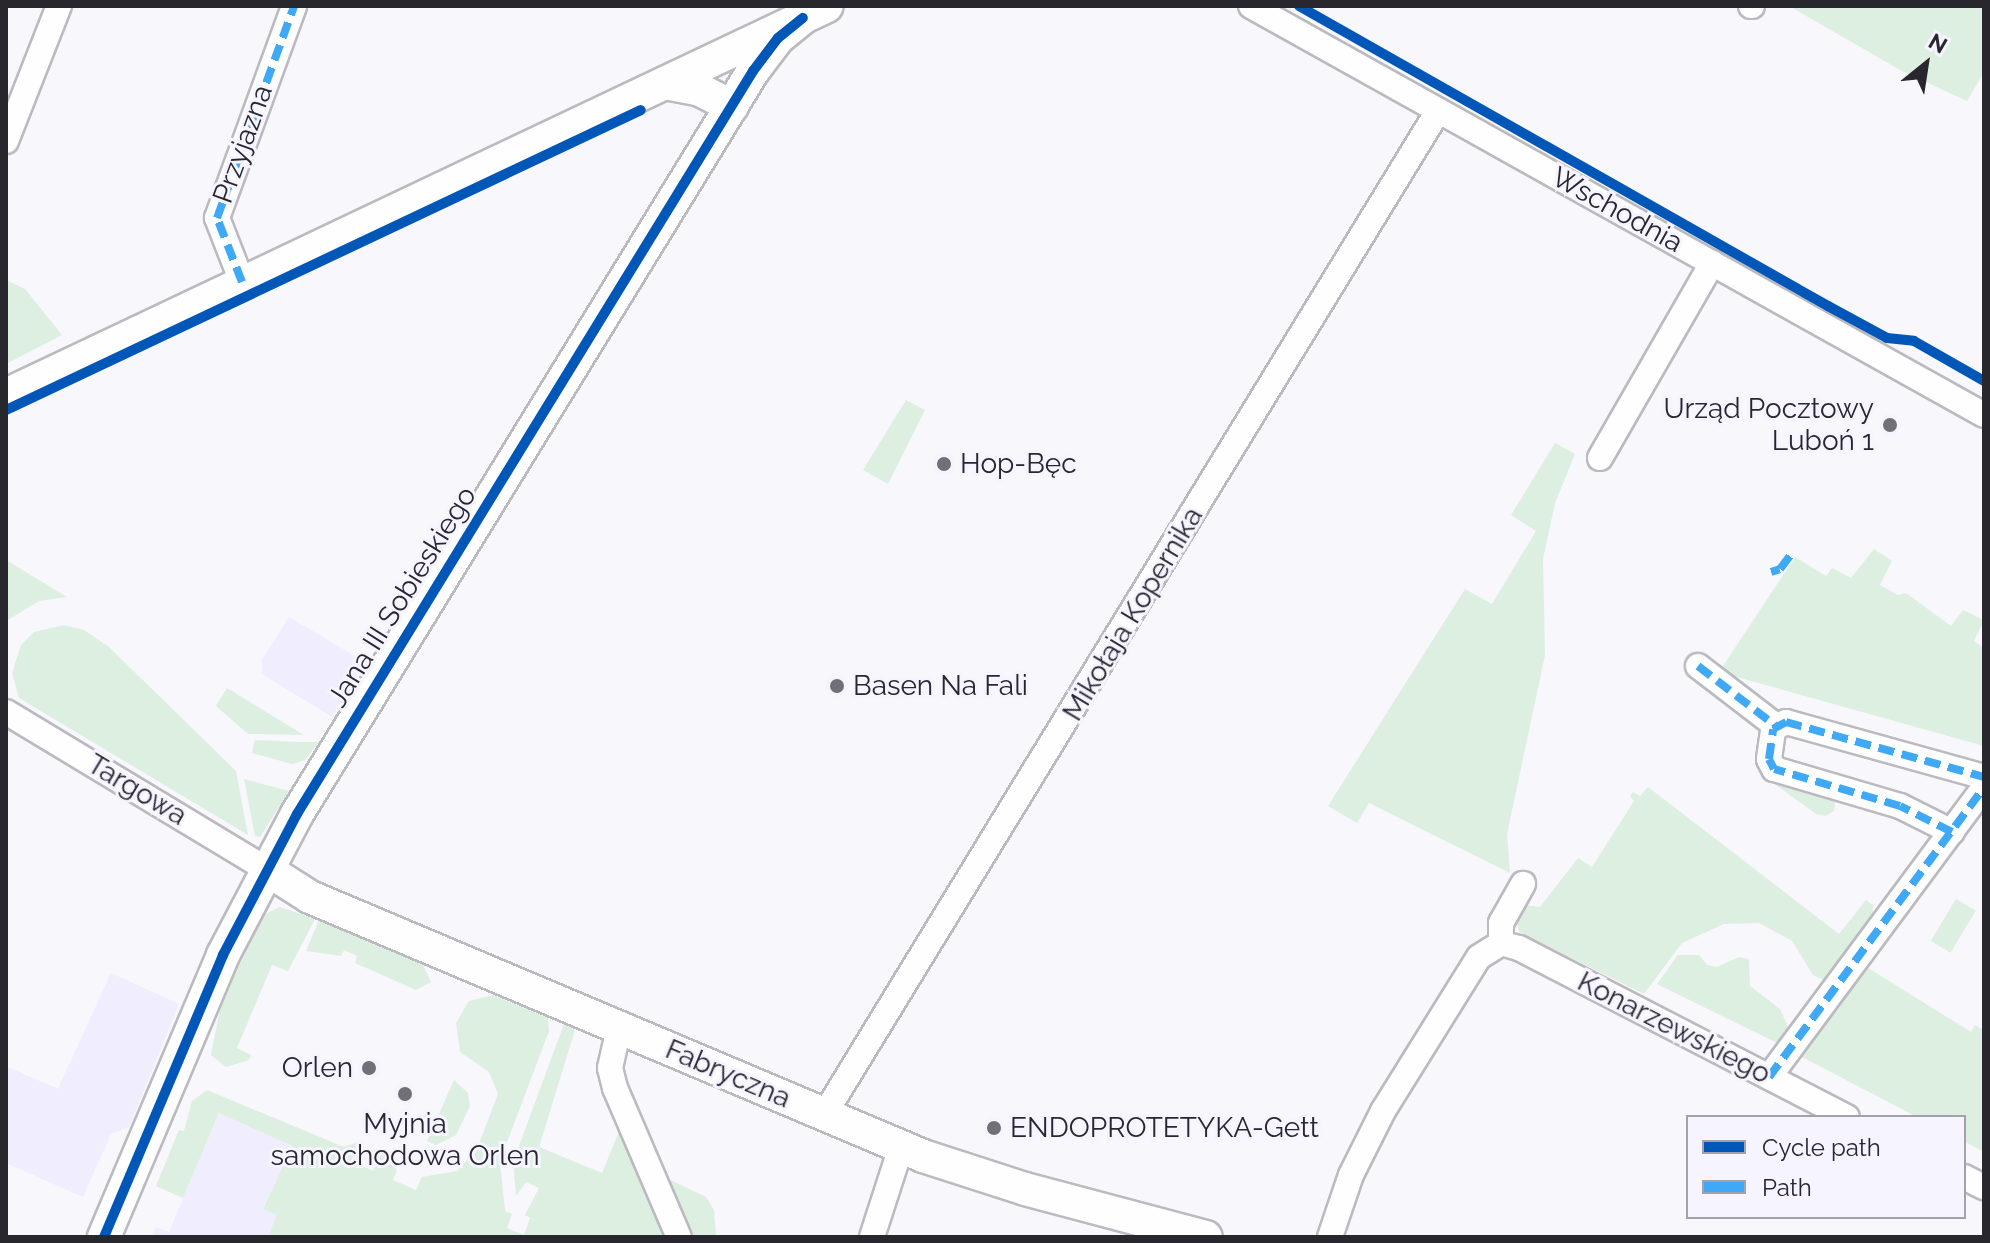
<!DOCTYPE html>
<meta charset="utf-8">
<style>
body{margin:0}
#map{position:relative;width:1990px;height:1243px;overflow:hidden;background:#f7f7fc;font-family:Raleway,sans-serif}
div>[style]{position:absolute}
.built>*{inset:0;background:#efedfe}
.green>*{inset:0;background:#ddefe1;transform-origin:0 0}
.roads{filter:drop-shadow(2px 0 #bbbac0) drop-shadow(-2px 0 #bbbac0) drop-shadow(0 2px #bbbac0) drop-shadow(0 -2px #bbbac0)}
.street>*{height:24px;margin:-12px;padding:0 12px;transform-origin:12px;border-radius:12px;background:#fefeff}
.secondary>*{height:32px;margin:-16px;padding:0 16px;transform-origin:16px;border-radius:16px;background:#fefeff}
.quiet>*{height:8px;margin-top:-4px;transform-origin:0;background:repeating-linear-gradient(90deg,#3fa9f5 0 16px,transparent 0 24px)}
.cycleway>*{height:10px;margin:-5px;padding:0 5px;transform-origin:5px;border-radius:5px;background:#0057b8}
.dots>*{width:22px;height:22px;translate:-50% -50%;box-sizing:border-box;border:4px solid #f5f4ff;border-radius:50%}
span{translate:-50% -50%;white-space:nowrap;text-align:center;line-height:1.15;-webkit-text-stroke:6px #f5f4ff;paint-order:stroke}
.street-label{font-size:28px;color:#28272e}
.poi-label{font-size:28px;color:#28272e}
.right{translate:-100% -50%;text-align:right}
.left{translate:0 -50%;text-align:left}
.frame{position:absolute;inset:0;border:8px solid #28272e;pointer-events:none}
.legend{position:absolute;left:1686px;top:1115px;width:280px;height:104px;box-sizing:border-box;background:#f5f4ff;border:2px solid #a3a2ab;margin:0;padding:10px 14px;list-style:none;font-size:24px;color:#28272e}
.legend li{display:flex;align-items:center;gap:16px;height:40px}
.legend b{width:40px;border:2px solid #a3a2ab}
.north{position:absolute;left:1886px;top:24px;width:80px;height:80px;-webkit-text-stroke:6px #f5f4ff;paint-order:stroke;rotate:30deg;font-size:22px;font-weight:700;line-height:32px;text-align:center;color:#28272e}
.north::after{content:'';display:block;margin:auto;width:28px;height:36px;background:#28272e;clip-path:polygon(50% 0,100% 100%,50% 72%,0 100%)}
</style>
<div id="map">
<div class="built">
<i style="clip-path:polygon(289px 617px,365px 662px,332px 717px,262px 674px,262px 660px)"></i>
<i style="clip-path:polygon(111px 973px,179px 1004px,129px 1127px,111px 1134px,83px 1197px,6px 1163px,6px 1066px,58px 1089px)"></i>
<i style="clip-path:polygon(219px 1113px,292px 1146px,263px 1208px,277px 1215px,268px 1237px,151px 1237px,156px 1227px,169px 1232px)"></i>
</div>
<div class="green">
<i style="clip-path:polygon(1789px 6px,1984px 6px,1984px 72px,1967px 101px,1902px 71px)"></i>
<i style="clip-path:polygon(6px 280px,25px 289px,62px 335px,6px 364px)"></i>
<i style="clip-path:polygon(906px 400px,925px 410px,888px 484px,863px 470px)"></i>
<i style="clip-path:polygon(1555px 443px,1575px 454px,1555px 503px,1543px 559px,1545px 655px,1507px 834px,1510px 873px,1369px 803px,1357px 823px,1328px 806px,1465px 589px,1492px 604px,1536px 531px,1511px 515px)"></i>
<i style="clip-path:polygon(1874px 549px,1892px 561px,1880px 585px,1898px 595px,1906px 593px,1951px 626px,1963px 610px,1984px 620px,1974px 641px,1984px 648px,1984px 746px,1719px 672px,1795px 557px,1826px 576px,1832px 568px,1851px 578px)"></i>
<i style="clip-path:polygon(6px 560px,67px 597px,39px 601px,6px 621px)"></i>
<i style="clip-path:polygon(64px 625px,84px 630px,109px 647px,236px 771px,248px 835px,19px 698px,12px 673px,21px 645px,34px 632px)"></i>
<i style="clip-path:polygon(227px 688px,304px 735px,248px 734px,216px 706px)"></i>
<i style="clip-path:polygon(255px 740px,300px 742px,319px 742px,305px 760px,292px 764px,252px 753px)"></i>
<i style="clip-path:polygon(244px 779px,289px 791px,260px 837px,255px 836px)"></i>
<i style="clip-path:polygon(1769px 780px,1826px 796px,1835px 803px,1834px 811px,1826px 816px,1816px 814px)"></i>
<i style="clip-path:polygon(1648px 787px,1839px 934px,1866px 900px,1873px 905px,1872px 919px,1824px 980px,1813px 975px,1792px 941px,1759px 923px,1724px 924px,1682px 943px,1644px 994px,1519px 932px,1517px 922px,1524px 905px,1540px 907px,1578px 858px,1592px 867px,1634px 801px,1630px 796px,1633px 792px,1640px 796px)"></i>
<i style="left:1956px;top:899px;width:23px;height:49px;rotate:31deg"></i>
<i style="clip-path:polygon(280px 907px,315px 919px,288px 971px,272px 965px,237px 1048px,251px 1055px,249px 1060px,226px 1067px,211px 1055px,221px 1004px,263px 915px)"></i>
<i style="clip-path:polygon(319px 920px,423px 965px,431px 982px,416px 990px,355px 963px,357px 956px,344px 950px,341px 956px,306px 951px)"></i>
<i style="clip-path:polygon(1678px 955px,1699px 955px,1707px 965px,1717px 967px,1739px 957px,1749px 959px,1750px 986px,1780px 1009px,1788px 1027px,1777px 1043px,1657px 984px)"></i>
<i style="clip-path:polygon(1865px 966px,1971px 1032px,1975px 1025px,1984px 1030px,1984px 1152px,1964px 1141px,1964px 1117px,1917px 1117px,1800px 1056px,1839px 1008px)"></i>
<i style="clip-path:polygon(493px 995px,548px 1018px,549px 1031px,500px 1161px,505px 1211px,512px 1214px,507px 1228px,524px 1235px,530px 1218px,525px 1215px,539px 1188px,526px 1182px,516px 1196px,513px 1162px,564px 1024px,575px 1030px,539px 1147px,602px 1173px,620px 1129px,670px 1237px,268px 1237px,277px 1215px,263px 1209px,292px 1146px,219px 1113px,183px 1198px,156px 1186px,179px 1130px,184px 1131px,192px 1101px,207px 1090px,344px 1147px,361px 1141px,352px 1161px,373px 1171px,382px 1150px,397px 1170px,393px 1180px,416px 1190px,422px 1177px,457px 1171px,477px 1149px,498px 1094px,489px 1072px,460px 1052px,456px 1023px,469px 1001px)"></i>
<i style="clip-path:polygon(454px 1080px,468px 1093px,470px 1106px,456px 1135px,436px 1145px,427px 1141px)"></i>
<i style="clip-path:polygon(660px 1175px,706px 1197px,714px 1210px,716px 1237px,691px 1237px)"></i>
</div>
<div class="roads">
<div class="street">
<i style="left:1251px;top:6px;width:839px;rotate:29.16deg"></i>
<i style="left:1751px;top:6px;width:1px"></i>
<i style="left:6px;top:141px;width:145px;rotate:-68.6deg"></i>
<i style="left:242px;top:282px;width:69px;rotate:-111.3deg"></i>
<i style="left:217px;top:218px;width:226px;rotate:-70deg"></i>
<i style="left:1600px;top:458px;width:225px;rotate:-60.1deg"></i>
<i style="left:1698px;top:666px;width:98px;rotate:37.6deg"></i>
<i style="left:6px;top:712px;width:304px;rotate:31.1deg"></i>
<i style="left:1952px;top:832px;width:58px;rotate:-153.4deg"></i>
<i style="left:1900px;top:806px;width:131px;rotate:-163.6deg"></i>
<i style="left:1774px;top:769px;width:11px;rotate:-117deg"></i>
<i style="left:1769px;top:759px;width:30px;rotate:-82deg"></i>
<i style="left:1773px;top:729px;width:15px;rotate:-28deg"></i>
<i style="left:1786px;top:722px;width:205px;rotate:15.5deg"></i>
<i style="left:1501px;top:943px;width:20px;rotate:-90deg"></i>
<i style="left:1501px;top:923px;width:45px;rotate:-60.6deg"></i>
<i style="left:619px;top:1028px;width:41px;rotate:102.7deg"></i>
<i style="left:610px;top:1068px;width:21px;rotate:76deg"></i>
<i style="left:615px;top:1088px;width:162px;rotate:66.8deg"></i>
<i style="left:1769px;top:1077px;width:360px;rotate:-53.4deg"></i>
<i style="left:824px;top:1115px;width:1177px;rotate:-58.55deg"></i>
<i style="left:1964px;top:1177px;width:22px;rotate:27deg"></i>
<i style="left:872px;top:1237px;width:95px;rotate:-72.1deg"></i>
<i style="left:1330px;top:1237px;width:65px;rotate:-71.3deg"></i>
<i style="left:1351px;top:1175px;width:72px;rotate:-63.4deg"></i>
<i style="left:1383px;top:1111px;width:181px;rotate:-58.1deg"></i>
<i style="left:1479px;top:957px;width:26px;rotate:-32deg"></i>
<i style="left:1501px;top:943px;width:19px;rotate:16deg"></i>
<i style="left:1519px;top:948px;width:369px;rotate:27.3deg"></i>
</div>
<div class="secondary">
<i style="left:665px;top:83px;width:36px;rotate:11deg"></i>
<i style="left:700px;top:90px;width:36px;rotate:27deg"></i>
<i style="left:6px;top:395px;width:908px;rotate:-25.35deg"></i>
<i style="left:266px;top:869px;width:52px;rotate:32.5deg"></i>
<i style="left:310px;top:897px;width:665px;rotate:22.9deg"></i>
<i style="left:923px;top:1156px;width:107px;rotate:17.9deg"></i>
<i style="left:1025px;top:1189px;width:187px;rotate:14.9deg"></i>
<i style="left:104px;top:1237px;width:306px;rotate:-67.1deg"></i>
<i style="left:223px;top:955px;width:159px;rotate:-62.3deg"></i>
<i style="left:297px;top:814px;width:872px;rotate:-58.46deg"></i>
<i style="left:753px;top:71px;width:41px;rotate:-52.9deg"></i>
<i style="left:778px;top:38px;width:32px;rotate:-39deg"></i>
</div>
</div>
<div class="quiet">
<i style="left:242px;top:282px;width:69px;rotate:-111.3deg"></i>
<i style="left:217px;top:218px;width:226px;rotate:-70deg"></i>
<i style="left:1771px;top:572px;width:9px;rotate:-18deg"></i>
<i style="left:1780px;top:569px;width:20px;rotate:-53deg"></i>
<i style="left:1698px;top:666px;width:98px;rotate:37.6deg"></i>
<i style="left:1952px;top:832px;width:58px;rotate:-153.4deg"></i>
<i style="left:1900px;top:806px;width:131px;rotate:-163.6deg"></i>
<i style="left:1774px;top:769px;width:11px;rotate:-117deg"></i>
<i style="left:1769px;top:759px;width:30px;rotate:-82deg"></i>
<i style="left:1773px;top:729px;width:15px;rotate:-28deg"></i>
<i style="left:1786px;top:722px;width:205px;rotate:15.5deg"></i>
<i style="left:1769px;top:1077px;width:360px;rotate:-53.4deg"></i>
</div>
<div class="cycleway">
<i style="left:1299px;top:6px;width:608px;rotate:29.56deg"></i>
<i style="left:1828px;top:306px;width:67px;rotate:28.5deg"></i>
<i style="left:1887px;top:338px;width:27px;rotate:6deg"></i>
<i style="left:1914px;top:341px;width:81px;rotate:29.7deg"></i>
<i style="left:6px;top:410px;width:702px;rotate:-25.29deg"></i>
<i style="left:104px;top:1237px;width:306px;rotate:-67.1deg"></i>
<i style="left:223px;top:955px;width:159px;rotate:-62.3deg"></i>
<i style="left:297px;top:814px;width:872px;rotate:-58.46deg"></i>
<i style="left:753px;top:71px;width:41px;rotate:-52.9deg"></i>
<i style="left:778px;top:38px;width:32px;rotate:-39deg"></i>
</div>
<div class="dots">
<i style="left:1890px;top:425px;background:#707076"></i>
<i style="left:944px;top:464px;background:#707076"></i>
<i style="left:837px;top:686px;background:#707076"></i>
<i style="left:369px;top:1068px;background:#707076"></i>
<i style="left:405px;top:1094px;background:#707076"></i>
<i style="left:994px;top:1128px;background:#707076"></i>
</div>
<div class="street-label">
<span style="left:243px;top:144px;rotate:-70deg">Przyjazna</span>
<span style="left:1617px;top:210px;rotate:29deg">Wschodnia</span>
<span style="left:402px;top:597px;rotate:-58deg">Jana III Sobieskiego</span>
<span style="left:1133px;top:614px;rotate:-59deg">Mikołaja Kopernika</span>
<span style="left:137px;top:790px;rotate:31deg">Targowa</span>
<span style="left:1674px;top:1028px;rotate:27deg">Konarzewskiego</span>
<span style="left:728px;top:1074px;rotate:23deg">Fabryczna</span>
</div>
<div class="poi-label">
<span class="right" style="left:1874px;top:425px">Urząd Pocztowy<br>Luboń 1</span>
<span class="left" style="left:960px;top:464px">Hop-Bęc</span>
<span class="left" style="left:853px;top:686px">Basen Na Fali</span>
<span class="right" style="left:353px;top:1068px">Orlen</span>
<span style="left:405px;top:1140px">Myjnia<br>samochodowa Orlen</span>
<span class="left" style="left:1010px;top:1128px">ENDOPROTETYKA-Gett</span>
</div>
<div class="frame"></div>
<ul class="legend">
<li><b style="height:10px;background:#0057b8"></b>Cycle path</li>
<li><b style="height:10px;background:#3fa9f5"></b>Path</li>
</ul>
<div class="north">N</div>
</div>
